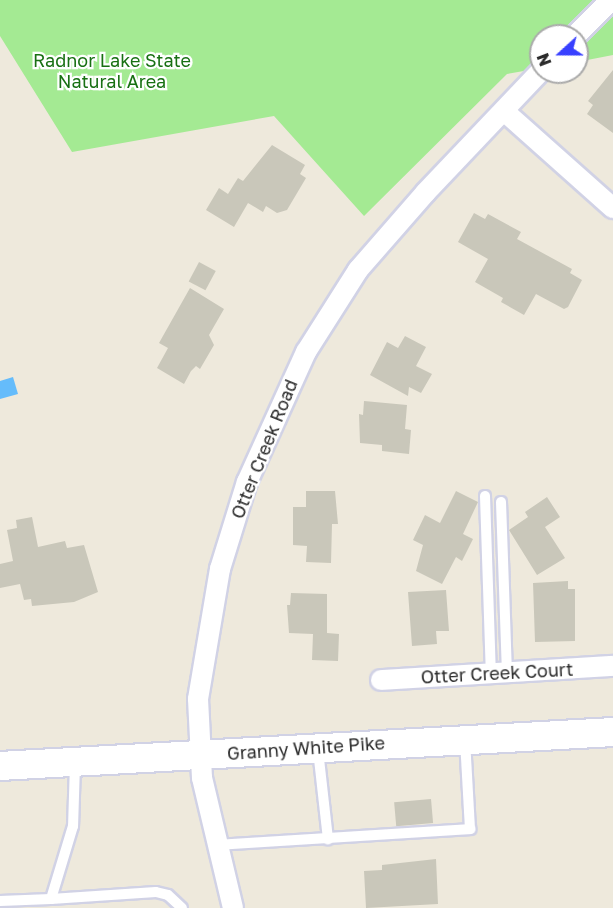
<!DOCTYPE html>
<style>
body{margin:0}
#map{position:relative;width:613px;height:908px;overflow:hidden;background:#eee9dc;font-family:"Golos Text",sans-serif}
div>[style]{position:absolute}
.green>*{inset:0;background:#a4ea93}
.water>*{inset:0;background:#65bcfb}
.building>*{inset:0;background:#c9c7ba;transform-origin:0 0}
.roads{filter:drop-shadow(2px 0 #d1d2e5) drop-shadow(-2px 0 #d1d2e5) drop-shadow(0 2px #d1d2e5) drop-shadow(0 -2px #d1d2e5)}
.lane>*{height:10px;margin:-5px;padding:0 5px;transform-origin:5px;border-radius:5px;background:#fff}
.street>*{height:20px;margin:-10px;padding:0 10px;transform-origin:10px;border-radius:10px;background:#fff}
.secondary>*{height:28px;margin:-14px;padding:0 14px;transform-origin:14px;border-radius:14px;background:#fff}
span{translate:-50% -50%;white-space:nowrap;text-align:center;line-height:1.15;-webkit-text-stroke:4.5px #fff;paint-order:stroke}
.park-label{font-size:18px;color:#187013}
.street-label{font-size:18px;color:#2b2b2b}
.north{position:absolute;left:529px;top:24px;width:60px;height:60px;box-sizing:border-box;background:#fff;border:2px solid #aaa;border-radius:50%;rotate:249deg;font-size:16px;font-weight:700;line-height:24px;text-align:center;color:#2b2b2b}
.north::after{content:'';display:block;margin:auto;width:21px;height:27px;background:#3840ff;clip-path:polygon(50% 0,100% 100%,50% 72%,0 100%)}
</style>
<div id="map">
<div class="green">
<i style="clip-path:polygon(0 0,613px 0,613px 55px,577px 62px,577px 36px,541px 36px,541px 68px,507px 74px,364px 216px,274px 116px,72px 152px,0 36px)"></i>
</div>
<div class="water">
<i style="clip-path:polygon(13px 377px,18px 394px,0 399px,0 381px)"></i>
</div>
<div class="building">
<i style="clip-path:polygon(613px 70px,613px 133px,587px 114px,593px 105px,588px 101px)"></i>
<i style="clip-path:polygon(272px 145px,305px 165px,300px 174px,306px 178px,287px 210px,277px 213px,266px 206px,263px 212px,248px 203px,234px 227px,206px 210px,219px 188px,228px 194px,238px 178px,243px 181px)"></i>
<i style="clip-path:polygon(474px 213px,485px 219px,488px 214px,521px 232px,517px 239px,572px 269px,570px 273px,582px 280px,568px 307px,564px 309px,536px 294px,524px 315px,501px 302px,503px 298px,475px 282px,488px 259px,458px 242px)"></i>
<i style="left:199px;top:262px;width:19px;height:22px;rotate:28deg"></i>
<i style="clip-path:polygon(190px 288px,224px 309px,209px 335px,214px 345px,200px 369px,196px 366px,191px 371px,184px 384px,157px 368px,168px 348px,159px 343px)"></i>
<i style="clip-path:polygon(405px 336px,426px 347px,416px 366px,432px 374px,421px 393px,409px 387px,408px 396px,370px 375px,387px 342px,398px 348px)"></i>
<i style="clip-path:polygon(364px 401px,407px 405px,405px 429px,411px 430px,409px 454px,382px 451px,382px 445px,360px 443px,359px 414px,363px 415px)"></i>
<i style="clip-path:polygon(306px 491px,335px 491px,338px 524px,332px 524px,331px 563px,306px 562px,307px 546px,293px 545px,293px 507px,306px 507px)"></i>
<i style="clip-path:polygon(456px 491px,478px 502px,463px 534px,473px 539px,462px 561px,456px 557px,442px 584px,416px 571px,423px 545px,413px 540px,425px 515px,440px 523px)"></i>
<i style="clip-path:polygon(547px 497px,560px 517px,545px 527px,565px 558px,537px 575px,509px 530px,528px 517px,525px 512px)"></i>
<i style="clip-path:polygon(32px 517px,38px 547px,65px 541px,67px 548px,84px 545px,98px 592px,74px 602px,32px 606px,31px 599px,24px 600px,20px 584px,0 588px,0 564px,13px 561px,7px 530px,17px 528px,16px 520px)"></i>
<i style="clip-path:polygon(568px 581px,568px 589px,575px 589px,575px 641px,535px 642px,533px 583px)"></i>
<i style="clip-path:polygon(446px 590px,449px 631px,436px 631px,437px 644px,412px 646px,408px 592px)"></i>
<i style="clip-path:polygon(291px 593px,327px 594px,327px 633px,339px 634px,338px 661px,312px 660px,313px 634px,289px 633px,287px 605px,290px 605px)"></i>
<i style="left:431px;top:799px;width:24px;height:37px;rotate:85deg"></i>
<i style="clip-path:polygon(436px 859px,438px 904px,366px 908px,364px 871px,382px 870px,382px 865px)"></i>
</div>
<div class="roads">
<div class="lane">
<i style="left:485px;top:496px;width:178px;rotate:88.1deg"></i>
<i style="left:501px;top:502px;width:171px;rotate:88deg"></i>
<i style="left:318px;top:750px;width:90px;rotate:83.6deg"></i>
<i style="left:75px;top:764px;width:62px;rotate:91.8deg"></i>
<i style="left:73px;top:826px;width:76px;rotate:106.8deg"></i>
<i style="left:51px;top:899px;width:105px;rotate:-3.8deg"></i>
<i style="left:156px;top:892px;width:12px;rotate:14deg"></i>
<i style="left:168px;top:895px;width:19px;rotate:43deg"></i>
<i style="left:217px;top:845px;width:254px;rotate:-3.6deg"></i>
<i style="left:470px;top:829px;width:89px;rotate:-93.2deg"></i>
<i style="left:0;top:901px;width:51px;rotate:-2.2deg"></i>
</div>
<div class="street">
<i style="left:575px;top:36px;width:51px;rotate:-45deg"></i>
<i style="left:504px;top:111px;width:146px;rotate:41.7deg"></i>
<i style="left:381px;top:680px;width:232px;rotate:-3.5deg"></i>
<i style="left:233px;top:908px;width:134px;rotate:-103.4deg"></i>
<i style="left:202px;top:778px;width:79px;rotate:-92.9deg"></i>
<i style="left:198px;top:699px;width:132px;rotate:-80.4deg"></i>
<i style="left:220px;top:569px;width:91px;rotate:-72.8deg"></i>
<i style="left:247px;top:482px;width:143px;rotate:-65.6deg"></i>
<i style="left:306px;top:352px;width:97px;rotate:-57.6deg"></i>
<i style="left:358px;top:270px;width:103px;rotate:-48.9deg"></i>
<i style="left:426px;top:192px;width:167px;rotate:-46.5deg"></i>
</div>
<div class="secondary">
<i style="left:0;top:766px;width:614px;rotate:-3.17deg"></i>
</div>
</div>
<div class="park-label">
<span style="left:112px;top:71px">Radnor Lake State<br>Natural Area</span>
</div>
<div class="street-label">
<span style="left:264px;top:449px;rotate:-68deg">Otter Creek Road</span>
<span style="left:497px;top:673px;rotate:-3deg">Otter Creek Court</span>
<span style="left:306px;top:748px;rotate:-4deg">Granny White Pike</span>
</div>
<div class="north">N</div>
</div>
